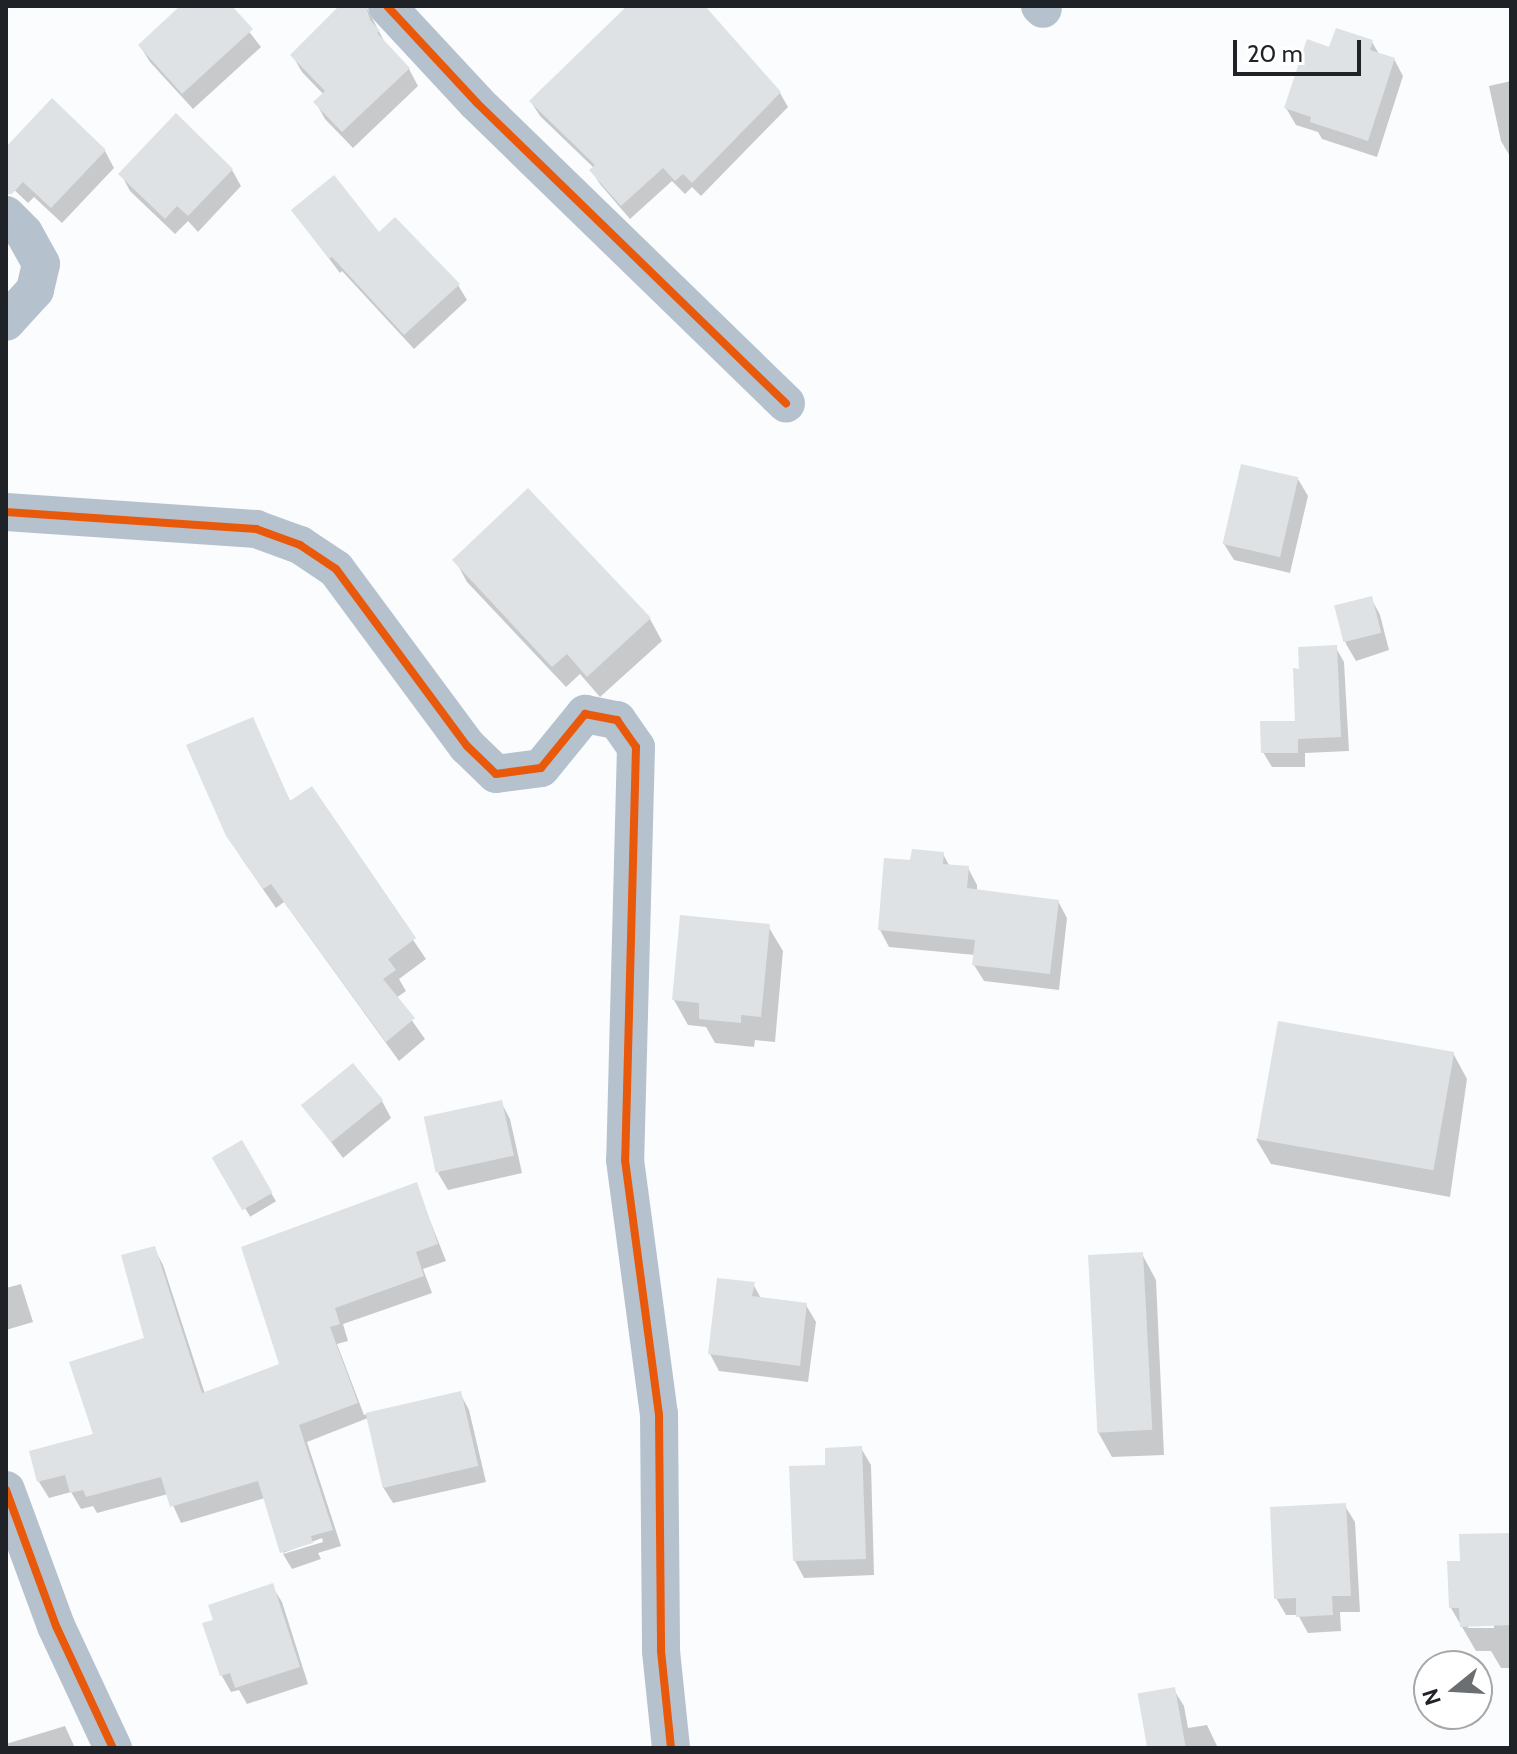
<!DOCTYPE html>
<style>
body{margin:0}
#map{position:relative;width:1517px;height:1754px;overflow:hidden;background:#fafcfd;font-family:Cabin,sans-serif}
div>[style]{position:absolute}
.shadow>*{inset:0;background:#0003;transform-origin:0 0}
.building>*{inset:0;background:#dee2e5;transform-origin:0 0}
.minor>*{height:38px;margin:-19px;padding:0 19px;transform-origin:19px;border-radius:19px;background:#b6c1ce}
.cycleway>*{height:8px;margin:-4px;padding:0 4px;transform-origin:4px;border-radius:4px;background:#e8590c}
span{translate:-50% -50%;white-space:nowrap;text-align:center;line-height:1.15;-webkit-text-stroke:6px #fff;paint-order:stroke}
.frame{position:absolute;inset:0;border:8px solid #1f2327;pointer-events:none}
.north{position:absolute;left:1413px;top:1650px;width:80px;height:80px;box-sizing:border-box;background:#fff;border:2px solid #a5a7a9;border-radius:50%;rotate:252deg;font-size:22px;font-weight:700;line-height:32px;text-align:center;color:#1f2327}
.north::after{content:'';display:block;margin:auto;width:28px;height:36px;background:#6c6f72;clip-path:polygon(50% 0,100% 100%,50% 72%,0 100%)}
.scale{position:absolute;left:1233px;top:40px;width:128px;height:36px;box-sizing:border-box;border:4px solid #1f2327;border-top:0;padding-left:10px;font-size:24px;line-height:28px;white-space:nowrap;color:#1f2327;-webkit-text-stroke:6px #fff;paint-order:stroke}
</style>
<div id="map">
<div class="shadow">
<i style="clip-path:polygon(183px 6px,229px 6px,261px 47px,193px 109px,150px 62px,140px 46px)"></i>
<i style="clip-path:polygon(342px 6px,366px 6px,386px 45px,409px 69px,418px 86px,353px 148px,325px 119px,316px 103px,324px 95px,302px 72px,292px 55px)"></i>
<i style="clip-path:polygon(631px 6px,702px 6px,780px 93px,788px 107px,701px 196px,692px 187px,685px 194px,672px 181px,630px 219px,600px 184px,591px 170px,594px 168px,540px 116px,531px 102px)"></i>
<i style="clip-path:polygon(1372px 42px,1379px 54px,1394px 59px,1403px 76px,1377px 157px,1322px 139px,1318px 132px,1296px 125px,1286px 108px,1330px 49px)"></i>
<i style="clip-path:polygon(1511px 81px,1511px 158px,1501px 141px,1489px 86px)"></i>
<i style="clip-path:polygon(6px 150px,105px 151px,114px 168px,62px 223px,34px 197px,28px 203px,6px 182px)"></i>
<i style="clip-path:polygon(232px 170px,241px 186px,198px 232px,188px 221px,175px 234px,130px 191px,121px 174px)"></i>
<i style="clip-path:polygon(293px 211px,379px 235px,458px 285px,467px 300px,414px 349px,342px 271px,340px 273px)"></i>
<i style="clip-path:polygon(1298px 479px,1308px 496px,1290px 573px,1234px 560px,1224px 544px)"></i>
<i style="clip-path:polygon(455px 560px,650px 619px,662px 641px,600px 697px,580px 674px,566px 687px,467px 582px)"></i>
<i style="clip-path:polygon(1371px 598px,1380px 615px,1389px 650px,1356px 661px,1346px 644px,1336px 607px)"></i>
<i style="clip-path:polygon(1336px 648px,1344px 662px,1349px 751px,1305px 753px,1305px 767px,1272px 767px,1263px 752px,1297px 723px,1301px 671px)"></i>
<i style="clip-path:polygon(252px 719px,291px 803px,311px 789px,426px 959px,399px 979px,406px 991px,396px 998px,425px 1039px,399px 1061px,284px 902px,276px 908px,240px 856px)"></i>
<i style="clip-path:polygon(943px 854px,950px 867px,968px 868px,977px 885px,977px 892px,1058px 901px,1067px 918px,1059px 990px,984px 981px,974px 965px,975px 955px,889px 947px,880px 930px,912px 862px)"></i>
<i style="clip-path:polygon(768px 926px,783px 951px,775px 1042px,755px 1040px,754px 1047px,715px 1043px,706px 1027px,688px 1025px,674px 1000px)"></i>
<i style="clip-path:polygon(1453px 1053px,1467px 1079px,1450px 1197px,1271px 1164px,1256px 1139px)"></i>
<i style="clip-path:polygon(382px 1101px,391px 1118px,343px 1158px,304px 1106px)"></i>
<i style="clip-path:polygon(501px 1102px,510px 1119px,522px 1173px,448px 1190px,438px 1173px)"></i>
<i style="left:241px;top:1143px;width:68px;height:30px;rotate:59deg"></i>
<i style="clip-path:polygon(416px 1185px,446px 1261px,423px 1269px,432px 1293px,343px 1324px,348px 1341px,337px 1344px,364px 1415px,460px 1393px,469px 1410px,486px 1482px,393px 1503px,383px 1487px,368px 1418px,307px 1442px,341px 1546px,318px 1553px,321px 1559px,292px 1569px,283px 1554px,323px 1542px,322px 1538px,283px 1553px,265px 1498px,181px 1523px,168px 1494px,97px 1513px,93px 1506px,81px 1509px,71px 1492px,49px 1498px,39px 1482px,32px 1453px,95px 1435px,147px 1339px,154px 1248px,163px 1265px,205px 1394px,281px 1365px)"></i>
<i style="clip-path:polygon(1142px 1254px,1156px 1280px,1164px 1455px,1112px 1457px,1098px 1432px)"></i>
<i style="clip-path:polygon(21px 1284px,33px 1322px,6px 1330px,6px 1288px)"></i>
<i style="clip-path:polygon(753px 1284px,762px 1300px,806px 1305px,816px 1322px,808px 1382px,719px 1371px,710px 1354px)"></i>
<i style="clip-path:polygon(861px 1448px,871px 1465px,874px 1575px,804px 1578px,795px 1561px,827px 1467px)"></i>
<i style="clip-path:polygon(1345px 1506px,1355px 1522px,1360px 1612px,1340px 1612px,1341px 1631px,1308px 1633px,1298px 1615px,1286px 1615px,1276px 1598px)"></i>
<i style="clip-path:polygon(evenodd,1511px 1535px,1511px 1668px,1501px 1668px,1491px 1651px,1476px 1651px,1451px 1608px,1462px 1562px,1511px 1535px,1468px 1624px,1494px 1624px,1494px 1628px,1468px 1628px,1468px 1624px)"></i>
<i style="clip-path:polygon(272px 1586px,282px 1602px,308px 1684px,247px 1704px,239px 1690px,231px 1692px,222px 1676px,205px 1625px)"></i>
<i style="clip-path:polygon(1174px 1690px,1184px 1706px,1188px 1728px,1207px 1725px,1218px 1748px,1148px 1748px)"></i>
<i style="clip-path:polygon(65px 1726px,75px 1748px,6px 1748px,6px 1744px)"></i>
</div>
<div class="building">
<i style="clip-path:polygon(180px 6px,232px 6px,253px 29px,182px 94px,138px 45px)"></i>
<i style="clip-path:polygon(339px 6px,366px 6px,370px 20px,380px 31px,377px 33px,410px 68px,342px 132px,313px 102px,325px 91px,290px 55px)"></i>
<i style="clip-path:polygon(627px 6px,705px 6px,781px 92px,692px 183px,683px 174px,675px 181px,663px 168px,621px 206px,589px 170px,595px 165px,529px 101px)"></i>
<i style="clip-path:polygon(1336px 28px,1373px 40px,1370px 50px,1395px 58px,1368px 141px,1310px 122px,1311px 117px,1284px 108px,1307px 39px,1329px 47px)"></i>
<i style="clip-path:polygon(52px 98px,106px 150px,51px 208px,23px 182px,12px 194px,6px 194px,6px 147px)"></i>
<i style="clip-path:polygon(176px 113px,233px 169px,188px 216px,177px 206px,165px 219px,118px 174px)"></i>
<i style="clip-path:polygon(334px 175px,379px 232px,395px 217px,460px 284px,404px 335px,332px 257px,329px 259px,291px 210px)"></i>
<i style="left:1241px;top:464px;width:59px;height:82px;rotate:13deg"></i>
<i style="clip-path:polygon(528px 488px,651px 618px,587px 677px,567px 654px,552px 667px,452px 560px)"></i>
<i style="left:1372px;top:596px;width:38px;height:39px;rotate:76deg"></i>
<i style="clip-path:polygon(1337px 645px,1341px 737px,1298px 739px,1298px 753px,1261px 753px,1260px 721px,1295px 721px,1293px 668px,1299px 669px,1298px 647px)"></i>
<i style="clip-path:polygon(253px 717px,290px 801px,312px 786px,416px 938px,388px 959px,396px 970px,383px 979px,415px 1018px,386px 1042px,271px 884px,263px 889px,226px 836px,186px 745px)"></i>
<i style="clip-path:polygon(912px 849px,944px 852px,943px 864px,969px 866px,967px 888px,1059px 900px,1050px 974px,972px 965px,975px 940px,878px 930px,884px 858px,910px 860px)"></i>
<i style="clip-path:polygon(680px 915px,770px 924px,761px 1017px,741px 1015px,741px 1023px,699px 1019px,699px 1003px,672px 1000px)"></i>
<i style="left:1278px;top:1021px;width:179px;height:120px;rotate:10deg"></i>
<i style="left:353px;top:1063px;width:48px;height:67px;rotate:51deg"></i>
<i style="left:502px;top:1100px;width:57px;height:80px;rotate:78deg"></i>
<i style="left:242px;top:1140px;width:61px;height:35px;rotate:60deg"></i>
<i style="clip-path:polygon(417px 1182px,438px 1244px,416px 1252px,424px 1276px,335px 1308px,340px 1324px,330px 1327px,358px 1403px,299px 1425px,333px 1530px,311px 1536px,313px 1543px,280px 1553px,258px 1481px,170px 1507px,161px 1477px,86px 1497px,83px 1490px,70px 1493px,65px 1475px,37px 1482px,29px 1451px,93px 1434px,69px 1362px,144px 1338px,121px 1255px,155px 1246px,202px 1393px,279px 1364px,241px 1247px)"></i>
<i style="left:1143px;top:1252px;width:178px;height:55px;rotate:87deg"></i>
<i style="clip-path:polygon(717px 1278px,755px 1282px,752px 1296px,807px 1303px,800px 1366px,708px 1354px)"></i>
<i style="left:461px;top:1391px;width:77px;height:98px;rotate:77deg"></i>
<i style="clip-path:polygon(862px 1446px,866px 1559px,793px 1561px,789px 1466px,825px 1465px,825px 1448px)"></i>
<i style="clip-path:polygon(1346px 1503px,1351px 1596px,1332px 1596px,1333px 1615px,1296px 1617px,1296px 1598px,1274px 1599px,1270px 1507px)"></i>
<i style="clip-path:polygon(1511px 1533px,1511px 1625px,1460px 1627px,1459px 1608px,1449px 1608px,1447px 1561px,1460px 1561px,1459px 1534px)"></i>
<i style="clip-path:polygon(273px 1583px,300px 1667px,235px 1688px,230px 1673px,220px 1676px,202px 1623px,213px 1620px,208px 1605px)"></i>
<i style="left:1175px;top:1687px;width:62px;height:38px;rotate:80deg"></i>
</div>
<div class="minor">
<i style="left:387px;top:6px;width:132px;rotate:47.1deg"></i>
<i style="left:477px;top:103px;width:431px;rotate:44.2deg"></i>
<i style="left:1040px;top:6px;width:4px;rotate:45deg"></i>
<i style="left:6px;top:215px;width:25px;rotate:45deg"></i>
<i style="left:24px;top:233px;width:35px;rotate:61deg"></i>
<i style="left:41px;top:264px;width:27px;rotate:103deg"></i>
<i style="left:35px;top:290px;width:43px;rotate:132.2deg"></i>
<i style="left:6px;top:512px;width:251px;rotate:3.9deg"></i>
<i style="left:256px;top:529px;width:47px;rotate:20deg"></i>
<i style="left:300px;top:545px;width:43px;rotate:33.7deg"></i>
<i style="left:336px;top:569px;width:220px;rotate:53.5deg"></i>
<i style="left:467px;top:746px;width:40px;rotate:44deg"></i>
<i style="left:496px;top:774px;width:45px;rotate:-7.6deg"></i>
<i style="left:541px;top:768px;width:70px;rotate:-50.8deg"></i>
<i style="left:585px;top:714px;width:33px;rotate:11deg"></i>
<i style="left:617px;top:720px;width:33px;rotate:55deg"></i>
<i style="left:636px;top:747px;width:413px;rotate:91.5deg"></i>
<i style="left:625px;top:1160px;width:256px;rotate:82.4deg"></i>
<i style="left:659px;top:1414px;width:237px;rotate:89.5deg"></i>
<i style="left:661px;top:1651px;width:98px;rotate:84.1deg"></i>
<i style="left:6px;top:1490px;width:145px;rotate:69.8deg"></i>
<i style="left:56px;top:1626px;width:135px;rotate:65deg"></i>
</div>
<div class="cycleway">
<i style="left:387px;top:6px;width:132px;rotate:47.1deg"></i>
<i style="left:477px;top:103px;width:431px;rotate:44.2deg"></i>
<i style="left:6px;top:512px;width:251px;rotate:3.9deg"></i>
<i style="left:256px;top:529px;width:47px;rotate:20deg"></i>
<i style="left:300px;top:545px;width:43px;rotate:33.7deg"></i>
<i style="left:336px;top:569px;width:220px;rotate:53.5deg"></i>
<i style="left:467px;top:746px;width:40px;rotate:44deg"></i>
<i style="left:496px;top:774px;width:45px;rotate:-7.6deg"></i>
<i style="left:541px;top:768px;width:70px;rotate:-50.8deg"></i>
<i style="left:585px;top:714px;width:33px;rotate:11deg"></i>
<i style="left:617px;top:720px;width:33px;rotate:55deg"></i>
<i style="left:636px;top:747px;width:413px;rotate:91.5deg"></i>
<i style="left:625px;top:1160px;width:256px;rotate:82.4deg"></i>
<i style="left:659px;top:1414px;width:237px;rotate:89.5deg"></i>
<i style="left:661px;top:1651px;width:98px;rotate:84.1deg"></i>
<i style="left:6px;top:1490px;width:145px;rotate:69.8deg"></i>
<i style="left:56px;top:1626px;width:135px;rotate:65deg"></i>
</div>
<div class="frame"></div>
<div class="north">N</div>
<div class="scale">20 m</div>
</div>
